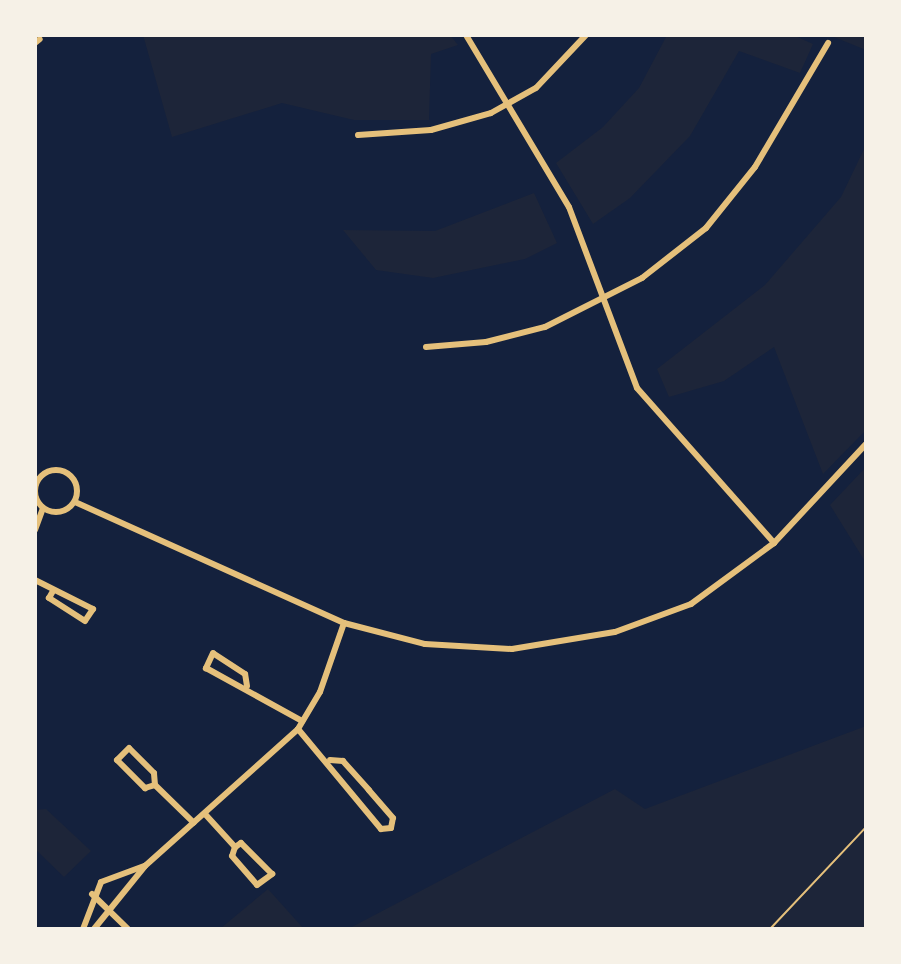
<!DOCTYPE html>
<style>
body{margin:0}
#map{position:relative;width:901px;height:964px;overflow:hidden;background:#14213d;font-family:Figtree,sans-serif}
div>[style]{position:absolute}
.green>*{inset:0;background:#1d2539}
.path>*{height:2px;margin:-1px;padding:0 1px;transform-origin:1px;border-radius:1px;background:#e5c07b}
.minor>*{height:6px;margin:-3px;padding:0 3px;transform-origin:3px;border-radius:3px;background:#e5c07b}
.minor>.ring{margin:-3px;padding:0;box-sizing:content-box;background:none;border:6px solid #e5c07b;border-radius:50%}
span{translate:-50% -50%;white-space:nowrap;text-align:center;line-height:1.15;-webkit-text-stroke:7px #f6f1e7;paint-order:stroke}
.frame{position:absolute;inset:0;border:37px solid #f6f1e7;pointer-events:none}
</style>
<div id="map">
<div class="green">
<i style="clip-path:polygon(143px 35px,450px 35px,458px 45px,431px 54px,429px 120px,354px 120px,282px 103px,172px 137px)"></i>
<i style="clip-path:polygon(661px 35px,793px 35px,813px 44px,800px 73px,739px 51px,690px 136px,630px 198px,593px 224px,556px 163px,603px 127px,639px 88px,666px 37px)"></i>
<i style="clip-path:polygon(829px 35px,866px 35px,866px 50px)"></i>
<i style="clip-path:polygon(866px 145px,866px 430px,823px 474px,774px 347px,724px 381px,669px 397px,657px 369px,765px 285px,841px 197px)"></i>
<i style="clip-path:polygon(534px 193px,557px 243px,525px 259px,433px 278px,376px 270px,343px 230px,435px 231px)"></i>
<i style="clip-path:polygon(866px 467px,866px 563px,830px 505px)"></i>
<i style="clip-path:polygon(866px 726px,866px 929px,348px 929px,615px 789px,645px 809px)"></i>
<i style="clip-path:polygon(46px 809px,91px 851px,64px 877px,35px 849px,35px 810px)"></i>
<i style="clip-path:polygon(268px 889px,304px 929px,222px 929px,221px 928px)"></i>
</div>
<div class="path">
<i style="left:770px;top:929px;width:140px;rotate:-46.7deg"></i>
</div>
<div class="minor">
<i style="left:466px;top:35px;width:200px;rotate:59.1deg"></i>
<i style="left:569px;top:207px;width:193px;rotate:69.4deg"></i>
<i style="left:637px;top:388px;width:207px;rotate:48.5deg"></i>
<i style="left:35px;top:43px;width:6px;rotate:-39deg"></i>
<i style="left:358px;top:135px;width:73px;rotate:-3.9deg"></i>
<i style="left:431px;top:130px;width:62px;rotate:-15.8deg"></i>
<i style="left:491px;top:113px;width:51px;rotate:-29.1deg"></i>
<i style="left:536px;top:88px;width:73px;rotate:-46.7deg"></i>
<i style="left:426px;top:347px;width:60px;rotate:-4.8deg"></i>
<i style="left:486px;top:342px;width:61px;rotate:-14.3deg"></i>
<i style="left:545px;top:327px;width:109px;rotate:-26.8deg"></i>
<i style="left:642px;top:278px;width:81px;rotate:-38deg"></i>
<i style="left:706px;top:228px;width:78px;rotate:-51.2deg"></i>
<i style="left:755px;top:167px;width:144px;rotate:-59.5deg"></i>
<i class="ring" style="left:35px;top:470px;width:36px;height:36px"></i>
<i style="left:75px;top:502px;width:295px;rotate:24.2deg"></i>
<i style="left:344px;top:623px;width:84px;rotate:14.5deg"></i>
<i style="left:425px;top:644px;width:87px;rotate:3.3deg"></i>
<i style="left:512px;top:649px;width:104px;rotate:-9.4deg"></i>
<i style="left:615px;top:632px;width:81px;rotate:-20.2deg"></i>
<i style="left:691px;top:604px;width:103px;rotate:-36.3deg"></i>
<i style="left:774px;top:543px;width:135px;rotate:-47.1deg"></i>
<i style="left:35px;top:530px;width:23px;rotate:-70deg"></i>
<i style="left:35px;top:580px;width:65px;rotate:26.6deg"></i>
<i style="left:93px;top:609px;width:14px;rotate:124deg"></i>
<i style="left:85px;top:621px;width:43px;rotate:-147.4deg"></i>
<i style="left:49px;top:598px;width:8px;rotate:-60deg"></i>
<i style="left:247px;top:686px;width:12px;rotate:-99deg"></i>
<i style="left:245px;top:674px;width:38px;rotate:-147deg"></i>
<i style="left:213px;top:653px;width:17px;rotate:115deg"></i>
<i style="left:206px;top:668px;width:110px;rotate:28.9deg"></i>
<i style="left:298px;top:729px;width:130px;rotate:50.3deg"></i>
<i style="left:381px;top:829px;width:10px;rotate:-6deg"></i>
<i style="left:391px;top:828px;width:10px;rotate:-79deg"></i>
<i style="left:393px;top:818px;width:37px;rotate:-131deg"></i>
<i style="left:369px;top:790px;width:39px;rotate:-132deg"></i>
<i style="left:343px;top:761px;width:13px;rotate:-176deg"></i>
<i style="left:155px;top:785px;width:12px;rotate:-95deg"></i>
<i style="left:154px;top:773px;width:35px;rotate:-135deg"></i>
<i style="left:129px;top:748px;width:17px;rotate:135deg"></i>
<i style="left:117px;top:760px;width:40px;rotate:45deg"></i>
<i style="left:145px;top:788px;width:10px;rotate:-17deg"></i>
<i style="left:155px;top:785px;width:54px;rotate:44.3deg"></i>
<i style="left:205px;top:814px;width:45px;rotate:47.7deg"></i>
<i style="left:235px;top:847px;width:9px;rotate:108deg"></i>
<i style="left:232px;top:856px;width:38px;rotate:49deg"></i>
<i style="left:257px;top:885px;width:19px;rotate:-36deg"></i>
<i style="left:272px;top:874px;width:44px;rotate:-135deg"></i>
<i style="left:241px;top:843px;width:7px;rotate:146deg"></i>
<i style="left:92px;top:894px;width:50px;rotate:44.2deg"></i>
<i style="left:83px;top:929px;width:50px;rotate:-69deg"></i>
<i style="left:101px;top:882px;width:46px;rotate:-20.4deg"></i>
<i style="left:94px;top:929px;width:81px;rotate:-51deg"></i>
<i style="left:145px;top:866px;width:205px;rotate:-41.8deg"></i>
<i style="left:298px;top:729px;width:43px;rotate:-59.3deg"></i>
<i style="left:320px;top:692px;width:73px;rotate:-70.8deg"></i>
</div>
<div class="frame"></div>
</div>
